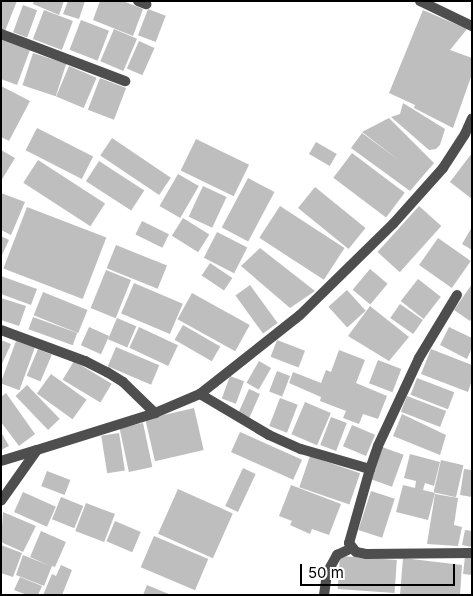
<!DOCTYPE html>
<style>
body{margin:0}
#map{position:relative;width:473px;height:596px;overflow:hidden;background:#fff;font-family:Inter,sans-serif}
div>[style]{position:absolute}
.building>*{inset:0;background:#bebebe;transform-origin:0 0}
.minor>*{height:10px;margin:-5px;padding:0 5px;transform-origin:5px;border-radius:5px;background:#4e4e4e}
span{translate:-50% -50%;white-space:nowrap;text-align:center;line-height:1.15;-webkit-text-stroke:4px #fff;paint-order:stroke}
.frame{position:absolute;inset:0;border:2px solid #000;pointer-events:none}
.scale{position:absolute;left:300px;top:564px;width:155px;height:22px;box-sizing:border-box;border:2px solid #000;border-top:0;padding-left:6px;font-size:15px;line-height:18px;white-space:nowrap;color:#000;-webkit-text-stroke:4px #fff;paint-order:stroke}
</style>
<div id="map">
<div class="building">
<i style="clip-path:polygon(1px 1px,17px 1px,5px 31px,1px 30px)"></i>
<i style="clip-path:polygon(34px 1px,64px 1px,59px 15px,33px 4px)"></i>
<i style="clip-path:polygon(68px 1px,85px 1px,79px 19px,63px 14px)"></i>
<i style="clip-path:polygon(100px 1px,123px 1px,143px 9px,133px 36px,93px 20px)"></i>
<i style="left:23px;top:5px;width:15px;height:29px;rotate:20deg"></i>
<i style="left:148px;top:9px;width:19px;height:28px;rotate:21deg"></i>
<i style="left:44px;top:10px;width:31px;height:31px;rotate:21deg"></i>
<i style="clip-path:polygon(423px 10px,467px 29px,450px 50px,472px 58px,472px 74px,453px 128px,414px 108px,415px 105px,389px 93px)"></i>
<i style="left:81px;top:20px;width:30px;height:32px;rotate:21deg"></i>
<i style="left:114px;top:29px;width:25px;height:35px;rotate:23deg"></i>
<i style="clip-path:polygon(1px 38px,30px 50px,17px 85px,1px 79px)"></i>
<i style="left:139px;top:41px;width:17px;height:30px;rotate:24deg"></i>
<i style="left:33px;top:53px;width:35px;height:34px;rotate:18deg"></i>
<i style="left:69px;top:66px;width:30px;height:33px;rotate:23deg"></i>
<i style="left:100px;top:78px;width:28px;height:34px;rotate:21deg"></i>
<i style="clip-path:polygon(1px 86px,30px 101px,9px 141px,1px 137px)"></i>
<i style="clip-path:polygon(403px 103px,445px 129px,440px 145px,436px 149px,429px 150px,391px 117px,400px 114px)"></i>
<i style="clip-path:polygon(389px 118px,434px 163px,410px 191px,351px 148px,362px 133px,400px 161px,362px 132px)"></i>
<i style="left:37px;top:128px;width:63px;height:25px;rotate:27deg"></i>
<i style="left:112px;top:138px;width:71px;height:21px;rotate:34deg"></i>
<i style="left:196px;top:139px;width:59px;height:35px;rotate:26deg"></i>
<i style="left:316px;top:142px;width:24px;height:14px;rotate:30deg"></i>
<i style="clip-path:polygon(1px 150px,15px 158px,1px 181px)"></i>
<i style="left:352px;top:153px;width:66px;height:31px;rotate:37deg"></i>
<i style="clip-path:polygon(472px 153px,472px 199px,450px 182px)"></i>
<i style="left:38px;top:160px;width:80px;height:27px;rotate:33deg"></i>
<i style="left:99px;top:161px;width:54px;height:24px;rotate:33deg"></i>
<i style="left:178px;top:174px;width:24px;height:37px;rotate:30deg"></i>
<i style="left:248px;top:178px;width:30px;height:56px;rotate:28deg"></i>
<i style="left:203px;top:186px;width:26px;height:34px;rotate:25deg"></i>
<i style="left:315px;top:187px;width:65px;height:27px;rotate:39deg"></i>
<i style="clip-path:polygon(1px 193px,25px 202px,11px 235px,1px 230px)"></i>
<i style="left:280px;top:206px;width:77px;height:38px;rotate:33deg"></i>
<i style="left:419px;top:206px;width:30px;height:62px;rotate:42deg"></i>
<i style="left:27px;top:207px;width:85px;height:66px;rotate:21deg"></i>
<i style="left:183px;top:218px;width:31px;height:21px;rotate:32deg"></i>
<i style="left:142px;top:221px;width:30px;height:15px;rotate:26deg"></i>
<i style="clip-path:polygon(472px 227px,472px 250px,462px 244px)"></i>
<i style="left:217px;top:232px;width:34px;height:29px;rotate:27deg"></i>
<i style="clip-path:polygon(1px 236px,9px 240px,1px 257px)"></i>
<i style="left:438px;top:238px;width:40px;height:33px;rotate:35deg"></i>
<i style="left:116px;top:245px;width:55px;height:25px;rotate:22deg"></i>
<i style="clip-path:polygon(260px 248px,315px 291px,290px 308px,241px 266px)"></i>
<i style="left:210px;top:263px;width:27px;height:15px;rotate:34deg"></i>
<i style="left:370px;top:269px;width:23px;height:27px;rotate:40deg"></i>
<i style="left:106px;top:270px;width:27px;height:41px;rotate:22deg"></i>
<i style="clip-path:polygon(1px 276px,37px 289px,31px 305px,1px 294px)"></i>
<i style="left:418px;top:279px;width:29px;height:28px;rotate:38deg"></i>
<i style="left:134px;top:283px;width:53px;height:33px;rotate:23deg"></i>
<i style="clip-path:polygon(472px 284px,472px 318px,470px 321px,454px 310px)"></i>
<i style="left:250px;top:285px;width:47px;height:18px;rotate:54deg"></i>
<i style="left:347px;top:290px;width:28px;height:25px;rotate:48deg"></i>
<i style="left:43px;top:292px;width:48px;height:25px;rotate:22deg"></i>
<i style="left:192px;top:293px;width:66px;height:30px;rotate:29deg"></i>
<i style="clip-path:polygon(1px 298px,26px 306px,19px 326px,1px 320px)"></i>
<i style="left:400px;top:304px;width:28px;height:17px;rotate:35deg"></i>
<i style="clip-path:polygon(370px 306px,409px 337px,389px 361px,348px 336px)"></i>
<i style="left:33px;top:317px;width:47px;height:13px;rotate:20deg"></i>
<i style="left:117px;top:318px;width:21px;height:23px;rotate:23deg"></i>
<i style="left:183px;top:325px;width:43px;height:17px;rotate:30deg"></i>
<i style="left:89px;top:327px;width:22px;height:20px;rotate:24deg"></i>
<i style="left:139px;top:327px;width:43px;height:23px;rotate:25deg"></i>
<i style="clip-path:polygon(449px 327px,472px 338px,472px 348px,467px 359px,440px 345px)"></i>
<i style="clip-path:polygon(1px 340px,11px 344px,1px 366px)"></i>
<i style="left:277px;top:340px;width:30px;height:18px;rotate:21deg"></i>
<i style="left:16px;top:341px;width:20px;height:45px;rotate:20deg"></i>
<i style="left:116px;top:347px;width:47px;height:21px;rotate:23deg"></i>
<i style="left:38px;top:349px;width:15px;height:29px;rotate:23deg"></i>
<i style="clip-path:polygon(431px 349px,472px 365px,472px 380px,468px 392px,421px 374px)"></i>
<i style="clip-path:polygon(339px 350px,365px 360px,356px 383px,387px 396px,378px 419px,363px 414px,359px 424px,343px 418px,346px 411px,320px 401px,321px 397px,289px 383px,293px 372px,321px 383px,326px 370px,331px 372px)"></i>
<i style="left:378px;top:360px;width:25px;height:25px;rotate:21deg"></i>
<i style="left:74px;top:361px;width:44px;height:22px;rotate:31deg"></i>
<i style="left:259px;top:361px;width:14px;height:25px;rotate:30deg"></i>
<i style="left:277px;top:371px;width:14px;height:22px;rotate:21deg"></i>
<i style="left:51px;top:374px;width:44px;height:24px;rotate:36deg"></i>
<i style="left:230px;top:376px;width:15px;height:24px;rotate:20deg"></i>
<i style="left:417px;top:378px;width:40px;height:18px;rotate:21deg"></i>
<i style="left:27px;top:385px;width:47px;height:16px;rotate:46deg"></i>
<i style="left:249px;top:389px;width:12px;height:26px;rotate:24deg"></i>
<i style="clip-path:polygon(6px 393px,35px 434px,19px 446px,1px 422px,1px 397px)"></i>
<i style="left:407px;top:396px;width:42px;height:17px;rotate:21deg"></i>
<i style="left:280px;top:398px;width:19px;height:30px;rotate:21deg"></i>
<i style="left:305px;top:402px;width:28px;height:35px;rotate:23deg"></i>
<i style="left:194px;top:408px;width:43px;height:50px;rotate:77deg"></i>
<i style="clip-path:polygon(402px 414px,446px 435px,440px 455px,393px 436px)"></i>
<i style="left:331px;top:417px;width:17px;height:30px;rotate:21deg"></i>
<i style="left:143px;top:423px;width:45px;height:24px;rotate:78deg"></i>
<i style="left:352px;top:425px;width:25px;height:23px;rotate:23deg"></i>
<i style="clip-path:polygon(1px 432px,9px 446px,1px 450px)"></i>
<i style="left:240px;top:432px;width:68px;height:22px;rotate:24deg"></i>
<i style="left:119px;top:433px;width:38px;height:18px;rotate:81deg"></i>
<i style="left:382px;top:447px;width:23px;height:34px;rotate:20deg"></i>
<i style="clip-path:polygon(410px 454px,440px 462px,434px 486px,425px 483px,423px 490px,435px 493px,428px 520px,396px 512px,403px 485px,415px 488px,416px 481px,404px 478px)"></i>
<i style="left:310px;top:456px;width:53px;height:33px;rotate:19deg"></i>
<i style="left:441px;top:460px;width:23px;height:33px;rotate:13deg"></i>
<i style="left:243px;top:468px;width:14px;height:42px;rotate:25deg"></i>
<i style="clip-path:polygon(464px 469px,472px 470px,472px 497px,460px 495px)"></i>
<i style="left:47px;top:471px;width:25px;height:16px;rotate:21deg"></i>
<i style="clip-path:polygon(291px 485px,341px 504px,329px 535px,312px 529px,310px 534px,290px 525px,292px 521px,279px 516px)"></i>
<i style="left:178px;top:489px;width:60px;height:49px;rotate:24deg"></i>
<i style="left:371px;top:491px;width:25px;height:41px;rotate:18deg"></i>
<i style="left:23px;top:492px;width:36px;height:22px;rotate:24deg"></i>
<i style="clip-path:polygon(435px 494px,458px 498px,454px 525px,462px 527px,458px 546px,427px 544px)"></i>
<i style="left:61px;top:497px;width:24px;height:24px;rotate:22deg"></i>
<i style="left:86px;top:503px;width:31px;height:30px;rotate:21deg"></i>
<i style="clip-path:polygon(3px 512px,36px 526px,23px 552px,1px 542px)"></i>
<i style="left:115px;top:521px;width:28px;height:22px;rotate:23deg"></i>
<i style="clip-path:polygon(465px 530px,472px 531px,472px 547px,462px 545px)"></i>
<i style="clip-path:polygon(41px 531px,66px 542px,55px 567px,52px 566px,44px 586px,16px 575px,23px 555px,50px 566px,30px 557px)"></i>
<i style="left:154px;top:536px;width:59px;height:34px;rotate:23deg"></i>
<i style="clip-path:polygon(1px 545px,22px 553px,13px 577px,1px 573px)"></i>
<i style="left:340px;top:556px;width:57px;height:33px;rotate:4deg"></i>
<i style="clip-path:polygon(465px 557px,472px 558px,472px 575px,463px 574px)"></i>
<i style="clip-path:polygon(403px 558px,462px 565px,460px 595px,400px 595px)"></i>
<i style="clip-path:polygon(61px 565px,72px 570px,62px 595px,43px 595px,52px 574px,56px 576px)"></i>
<i style="clip-path:polygon(20px 577px,42px 586px,38px 595px,27px 595px,14px 590px)"></i>
<i style="clip-path:polygon(147px 585px,171px 595px,143px 595px)"></i>
</div>
<div class="minor">
<i style="left:138px;top:1px;width:9px;rotate:21deg"></i>
<i style="left:420px;top:1px;width:58px;rotate:25.7deg"></i>
<i style="left:1px;top:34px;width:133px;rotate:20.8deg"></i>
<i style="left:457px;top:295px;width:74px;rotate:121.1deg"></i>
<i style="left:419px;top:358px;width:97px;rotate:115deg"></i>
<i style="left:378px;top:446px;width:24px;rotate:109deg"></i>
<i style="left:370px;top:469px;width:77px;rotate:105.8deg"></i>
<i style="left:349px;top:543px;width:11px;rotate:52deg"></i>
<i style="left:356px;top:552px;width:10px;rotate:11deg"></i>
<i style="left:366px;top:554px;width:106px;rotate:-0.5deg"></i>
<i style="left:1px;top:330px;width:90px;rotate:20.3deg"></i>
<i style="left:85px;top:361px;width:25px;rotate:27deg"></i>
<i style="left:107px;top:372px;width:19px;rotate:32deg"></i>
<i style="left:123px;top:382px;width:45px;rotate:44.1deg"></i>
<i style="left:200px;top:394px;width:80px;rotate:30.7deg"></i>
<i style="left:269px;top:435px;width:35px;rotate:24deg"></i>
<i style="left:301px;top:449px;width:72px;rotate:16.2deg"></i>
<i style="left:37px;top:450px;width:124px;rotate:-17.4deg"></i>
<i style="left:155px;top:413px;width:49px;rotate:-22.9deg"></i>
<i style="left:200px;top:394px;width:127px;rotate:-38.3deg"></i>
<i style="left:300px;top:315px;width:130px;rotate:-44.4deg"></i>
<i style="left:393px;top:224px;width:75px;rotate:-48.2deg"></i>
<i style="left:443px;top:168px;width:40px;rotate:-57.1deg"></i>
<i style="left:465px;top:134px;width:17px;rotate:-66deg"></i>
<i style="left:1px;top:461px;width:38px;rotate:-17deg"></i>
<i style="left:37px;top:450px;width:62px;rotate:125.2deg"></i>
<i style="left:324px;top:595px;width:22px;rotate:-82deg"></i>
<i style="left:327px;top:573px;width:21px;rotate:-61deg"></i>
<i style="left:337px;top:555px;width:17px;rotate:-25deg"></i>
</div>
<div class="frame"></div>
<div class="scale">50 m</div>
</div>
